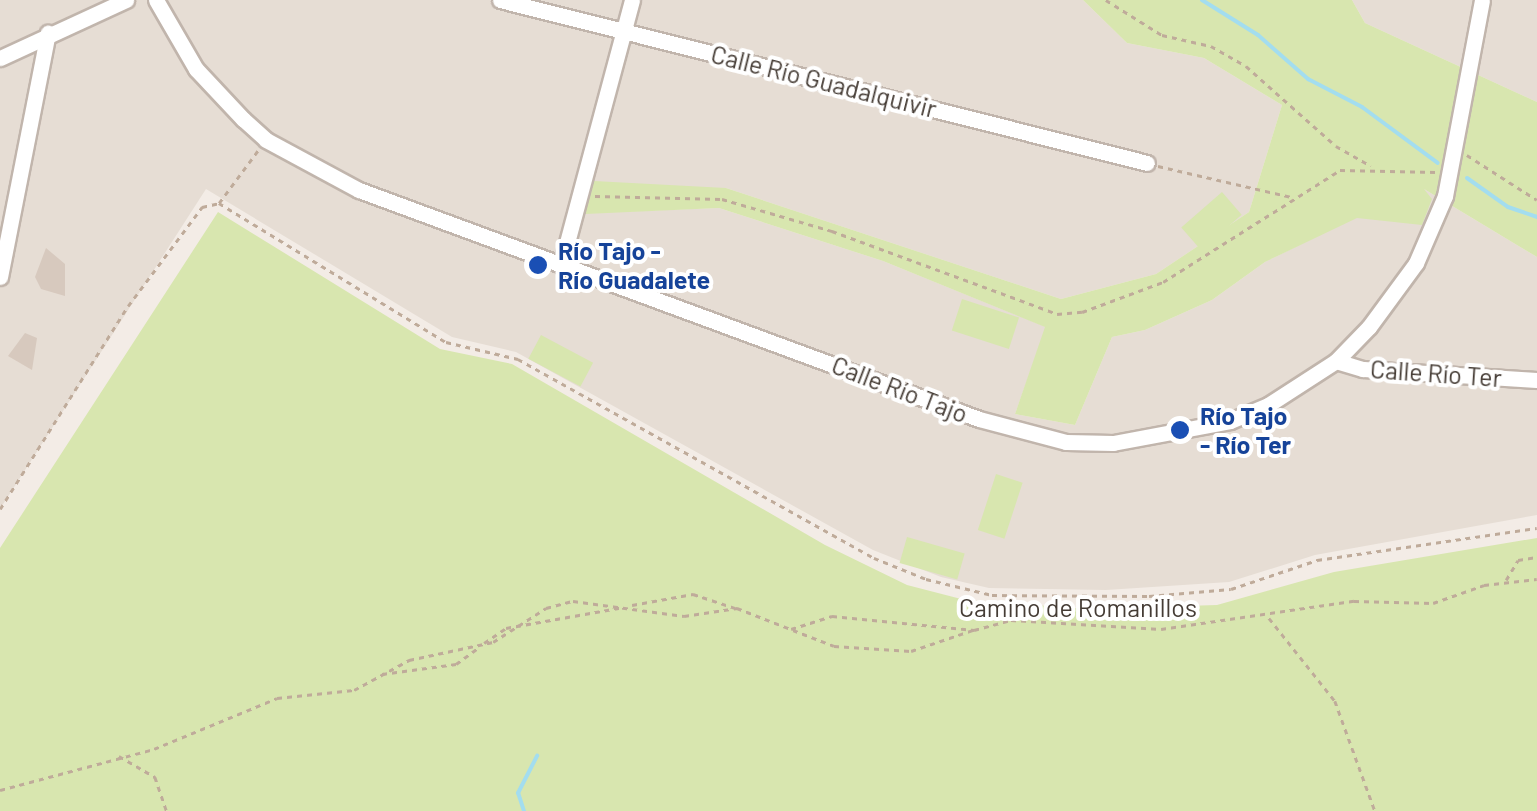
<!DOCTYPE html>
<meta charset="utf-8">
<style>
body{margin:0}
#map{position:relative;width:1537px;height:811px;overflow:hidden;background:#f3ece6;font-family:Barlow,sans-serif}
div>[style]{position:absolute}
.residential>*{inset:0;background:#e6ddd4}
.green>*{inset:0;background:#d8e6af;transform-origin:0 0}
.stream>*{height:4px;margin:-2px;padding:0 2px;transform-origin:2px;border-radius:2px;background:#a3ddef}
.building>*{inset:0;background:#d7c9be}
.path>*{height:2.5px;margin-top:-1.25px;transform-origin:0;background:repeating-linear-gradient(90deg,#bfab9a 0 5px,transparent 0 10px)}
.roads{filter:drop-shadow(2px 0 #c1b5ac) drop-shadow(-2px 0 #c1b5ac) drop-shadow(0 2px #c1b5ac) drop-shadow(0 -2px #c1b5ac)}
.minor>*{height:15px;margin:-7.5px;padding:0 7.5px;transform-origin:7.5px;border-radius:7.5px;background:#fff}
.dots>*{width:28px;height:28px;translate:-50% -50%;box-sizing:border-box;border:5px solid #fff;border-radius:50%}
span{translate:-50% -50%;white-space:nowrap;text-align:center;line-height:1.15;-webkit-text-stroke:8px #fff;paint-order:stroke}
.street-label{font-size:25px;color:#453c35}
.transit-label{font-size:25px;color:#164399;font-weight:700}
.left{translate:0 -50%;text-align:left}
</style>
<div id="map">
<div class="residential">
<i style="clip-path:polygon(0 0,1083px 0,1127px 43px,1204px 58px,1282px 105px,1249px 212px,1156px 274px,1061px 299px,726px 188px,585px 213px,719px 208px,883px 261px,1046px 327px,1015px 414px,1075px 425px,1112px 337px,1145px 330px,1212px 300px,1265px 262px,1419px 186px,1537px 257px,1537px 515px,1315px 555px,1229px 582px,1106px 590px,989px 588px,941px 577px,873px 550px,516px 352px,452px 337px,206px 189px,0 509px)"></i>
<i style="clip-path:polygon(1352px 0,1537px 0,1537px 102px,1365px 23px)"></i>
</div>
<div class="green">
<i style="clip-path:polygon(1083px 0,1352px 0,1365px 23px,1537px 102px,1537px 257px,1424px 189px,1432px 199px,1422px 225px,1357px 218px,1265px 262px,1212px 300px,1145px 330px,1112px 337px,1075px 425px,1015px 414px,1045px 327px,883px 261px,719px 208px,585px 214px,594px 181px,726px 188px,1061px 299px,1156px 274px,1249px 212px,1282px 105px,1204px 58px,1127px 43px)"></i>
<i style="left:1222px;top:192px;width:30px;height:54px;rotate:49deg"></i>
<i style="clip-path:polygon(218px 212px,440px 349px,512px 364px,825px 545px,907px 585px,965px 600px,1088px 609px,1217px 605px,1334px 572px,1537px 538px,1537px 811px,0 811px,0 548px)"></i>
<i style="left:962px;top:299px;width:60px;height:33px;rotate:18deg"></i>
<i style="left:541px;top:335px;width:59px;height:27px;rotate:28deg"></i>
<i style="left:996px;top:474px;width:28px;height:59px;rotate:18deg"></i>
<i style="left:907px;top:537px;width:60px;height:27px;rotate:16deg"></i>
</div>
<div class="stream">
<i style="left:1202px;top:0;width:66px;rotate:32deg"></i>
<i style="left:1258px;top:35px;width:67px;rotate:41.3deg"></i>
<i style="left:1308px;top:79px;width:61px;rotate:27.4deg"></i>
<i style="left:1362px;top:107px;width:94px;rotate:36.4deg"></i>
<i style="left:1467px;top:178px;width:50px;rotate:35.3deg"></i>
<i style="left:1508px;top:207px;width:31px;rotate:19deg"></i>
<i style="left:524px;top:811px;width:19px;rotate:-108deg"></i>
<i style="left:518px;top:793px;width:42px;rotate:-62.8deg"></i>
</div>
<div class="building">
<i style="clip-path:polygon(46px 248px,65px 264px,65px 296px,41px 289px,35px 277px)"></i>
<i style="clip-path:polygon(25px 333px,37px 338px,32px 370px,8px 356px)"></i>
</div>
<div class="path">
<i style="left:1106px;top:0;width:66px;rotate:32deg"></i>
<i style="left:1162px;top:35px;width:50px;rotate:12.7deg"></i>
<i style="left:1211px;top:46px;width:40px;rotate:29.7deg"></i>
<i style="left:1246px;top:66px;width:120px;rotate:41.6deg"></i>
<i style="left:1336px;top:146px;width:40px;rotate:29.7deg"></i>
<i style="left:1467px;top:155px;width:83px;rotate:32.7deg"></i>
<i style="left:1158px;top:166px;width:137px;rotate:13.1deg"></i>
<i style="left:595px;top:196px;width:127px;rotate:1.4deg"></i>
<i style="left:722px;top:199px;width:115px;rotate:16.2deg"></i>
<i style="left:832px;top:231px;width:240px;rotate:20.2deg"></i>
<i style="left:1057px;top:314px;width:25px;rotate:-5deg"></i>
<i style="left:1082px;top:312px;width:86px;rotate:-20.3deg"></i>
<i style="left:1163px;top:282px;width:209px;rotate:-32.3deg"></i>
<i style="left:1340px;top:170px;width:96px;rotate:1.2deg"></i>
<i style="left:219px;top:203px;width:266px;rotate:31.5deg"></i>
<i style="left:446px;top:342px;width:74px;rotate:13.3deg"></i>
<i style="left:518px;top:359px;width:408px;rotate:29.2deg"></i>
<i style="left:874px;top:558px;width:56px;rotate:22deg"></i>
<i style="left:926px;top:579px;width:68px;rotate:13.6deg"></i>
<i style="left:992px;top:595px;width:157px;rotate:0.4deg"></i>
<i style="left:1149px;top:596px;width:82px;rotate:-4.9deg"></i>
<i style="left:1231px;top:589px;width:91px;rotate:-18.6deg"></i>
<i style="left:1317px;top:560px;width:222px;rotate:-8.3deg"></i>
<i style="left:0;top:509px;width:240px;rotate:-57.8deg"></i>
<i style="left:128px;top:306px;width:124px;rotate:-53.2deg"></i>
<i style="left:202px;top:207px;width:17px;rotate:-13deg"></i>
<i style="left:219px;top:203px;width:67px;rotate:-53.5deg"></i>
<i style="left:1506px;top:580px;width:23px;rotate:-59deg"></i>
<i style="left:1518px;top:560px;width:19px;rotate:-9deg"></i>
<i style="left:632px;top:605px;width:62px;rotate:-10.2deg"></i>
<i style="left:693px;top:594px;width:44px;rotate:18.4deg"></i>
<i style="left:1269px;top:618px;width:106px;rotate:51.5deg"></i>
<i style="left:1335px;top:701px;width:117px;rotate:70deg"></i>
<i style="left:793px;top:630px;width:44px;rotate:21.3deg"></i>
<i style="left:834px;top:646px;width:77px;rotate:3.7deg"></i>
<i style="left:911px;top:651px;width:65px;rotate:-18.7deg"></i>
<i style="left:484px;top:643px;width:27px;rotate:-34deg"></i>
<i style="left:506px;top:628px;width:120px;rotate:-10.1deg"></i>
<i style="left:382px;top:674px;width:75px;rotate:-7.7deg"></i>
<i style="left:456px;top:664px;width:27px;rotate:-36deg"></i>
<i style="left:119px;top:756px;width:42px;rotate:30.3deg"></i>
<i style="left:155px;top:777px;width:36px;rotate:71deg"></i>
<i style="left:0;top:790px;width:159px;rotate:-14.9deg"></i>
<i style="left:154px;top:749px;width:133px;rotate:-22.5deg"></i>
<i style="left:277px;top:698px;width:77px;rotate:-5.9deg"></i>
<i style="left:354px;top:690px;width:63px;rotate:-28.6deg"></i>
<i style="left:409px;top:660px;width:86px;rotate:-12.1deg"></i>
<i style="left:493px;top:642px;width:63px;rotate:-32.7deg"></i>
<i style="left:546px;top:608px;width:28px;rotate:-15deg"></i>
<i style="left:573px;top:601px;width:112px;rotate:7.7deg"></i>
<i style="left:684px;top:616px;width:54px;rotate:-8.6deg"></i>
<i style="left:737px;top:608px;width:58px;rotate:21.3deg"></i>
<i style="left:791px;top:629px;width:43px;rotate:-17.6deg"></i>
<i style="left:832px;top:616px;width:143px;rotate:5.6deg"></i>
<i style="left:974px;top:630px;width:38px;rotate:-15deg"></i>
<i style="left:1011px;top:620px;width:150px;rotate:3.4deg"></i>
<i style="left:1161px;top:629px;width:195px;rotate:-8.3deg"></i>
<i style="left:1354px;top:601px;width:79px;rotate:1.5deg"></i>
<i style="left:1433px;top:603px;width:54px;rotate:-19.4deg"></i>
<i style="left:1484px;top:585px;width:53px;rotate:-6.5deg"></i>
</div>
<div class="roads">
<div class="minor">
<i style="left:156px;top:0;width:80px;rotate:59.9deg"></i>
<i style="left:196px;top:69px;width:69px;rotate:46.8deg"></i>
<i style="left:243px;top:119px;width:31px;rotate:42deg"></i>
<i style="left:266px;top:140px;width:106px;rotate:28.3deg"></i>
<i style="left:359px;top:190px;width:661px;rotate:20.27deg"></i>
<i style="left:979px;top:419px;width:90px;rotate:14.8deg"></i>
<i style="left:1066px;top:442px;width:47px;rotate:1.2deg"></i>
<i style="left:1113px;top:443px;width:119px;rotate:-10.6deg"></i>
<i style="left:1230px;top:421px;width:41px;rotate:-22.8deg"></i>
<i style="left:1268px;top:405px;width:81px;rotate:-32.9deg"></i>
<i style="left:1336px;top:361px;width:47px;rotate:-45.9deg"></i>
<i style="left:1369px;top:327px;width:79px;rotate:-53.7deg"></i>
<i style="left:1416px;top:263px;width:73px;rotate:-66.6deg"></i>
<i style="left:1445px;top:196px;width:199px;rotate:-79.3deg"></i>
<i style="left:500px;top:0;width:667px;rotate:14.14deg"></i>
<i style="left:0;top:58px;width:139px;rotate:-24.7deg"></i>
<i style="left:561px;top:265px;width:274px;rotate:-75deg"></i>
<i style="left:0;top:277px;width:249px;rotate:-78.9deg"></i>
<i style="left:1336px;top:361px;width:28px;rotate:17deg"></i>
<i style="left:1363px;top:369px;width:174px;rotate:3.6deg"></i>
</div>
</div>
<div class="dots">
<i style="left:538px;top:265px;background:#1a4fb4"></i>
<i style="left:1180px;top:430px;background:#1a4fb4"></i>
</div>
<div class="street-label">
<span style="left:824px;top:81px;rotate:14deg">Calle Río Guadalquivir</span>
<span style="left:1436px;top:373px;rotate:4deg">Calle Río Ter</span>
<span style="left:900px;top:389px;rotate:21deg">Calle Río Tajo</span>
<span style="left:1078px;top:607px">Camino de Romanillos</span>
</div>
<div class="transit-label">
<span class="left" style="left:558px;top:265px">Río Tajo -<br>Río Guadalete</span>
<span class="left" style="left:1200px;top:430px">Río Tajo<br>- Río Ter</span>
</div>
</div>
